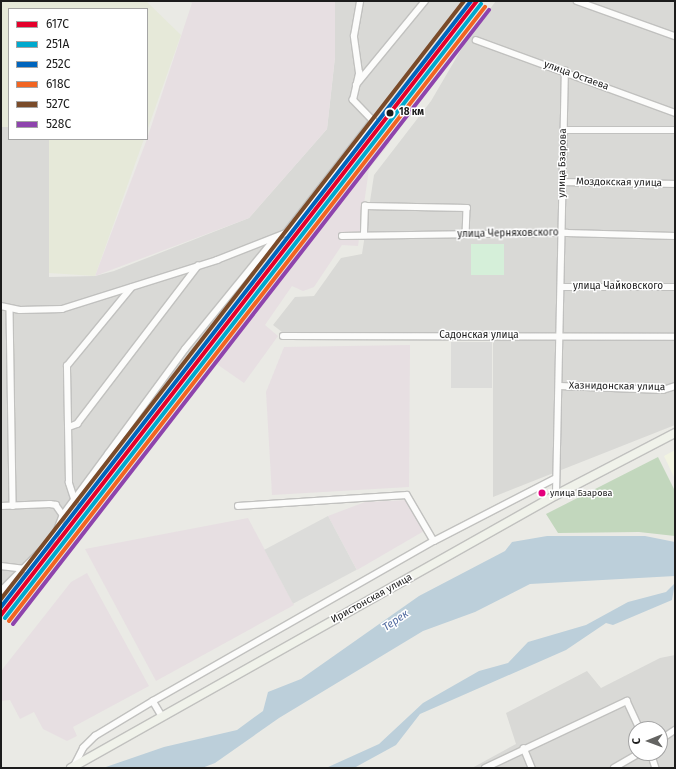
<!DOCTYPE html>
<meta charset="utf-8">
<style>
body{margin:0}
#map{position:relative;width:676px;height:769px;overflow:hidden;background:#eaeae5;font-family:"Fira Sans",sans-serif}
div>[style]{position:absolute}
.residential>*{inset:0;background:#d9d9d6}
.industrial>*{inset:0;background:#e7dfe2}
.education>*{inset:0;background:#f1f3e1}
.farmland>*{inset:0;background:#e6e9d9}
.forest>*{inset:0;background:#c2d7bd}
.park>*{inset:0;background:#d5efd9;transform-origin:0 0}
.parking>*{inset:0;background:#dcdcda;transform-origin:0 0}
.water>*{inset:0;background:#bccfda}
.roads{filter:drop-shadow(1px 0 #c1c1bf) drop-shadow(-1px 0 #c1c1bf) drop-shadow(0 1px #c1c1bf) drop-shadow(0 -1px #c1c1bf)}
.minor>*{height:5.5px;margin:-2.75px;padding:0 2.75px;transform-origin:2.75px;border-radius:2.75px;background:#fcfcfb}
.secondary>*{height:8px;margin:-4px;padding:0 4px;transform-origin:4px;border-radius:4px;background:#f0f2ea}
.rail-1>*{height:4px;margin:-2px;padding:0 2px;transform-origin:2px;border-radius:2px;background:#e4002b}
.rail-2>*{height:4px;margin:-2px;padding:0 2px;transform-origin:2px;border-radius:2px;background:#00a9ce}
.rail-3>*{height:4px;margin:-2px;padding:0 2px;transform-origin:2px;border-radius:2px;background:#0065bd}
.rail-4>*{height:4px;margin:-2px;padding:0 2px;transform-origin:2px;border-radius:2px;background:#f26522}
.rail-5>*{height:4px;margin:-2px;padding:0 2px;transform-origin:2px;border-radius:2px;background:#7a4b2a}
.rail-6>*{height:4px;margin:-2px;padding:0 2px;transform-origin:2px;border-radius:2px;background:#8e44ad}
.dots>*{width:11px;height:11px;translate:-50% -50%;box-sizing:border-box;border:2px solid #fff;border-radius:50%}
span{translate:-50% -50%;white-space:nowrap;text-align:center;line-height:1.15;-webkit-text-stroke:3px #fff;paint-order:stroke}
.bus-label{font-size:9px;color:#1c1c1c}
.left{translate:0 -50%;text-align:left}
.street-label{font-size:10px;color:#1c1c1c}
.stop-label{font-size:10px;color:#1c1c1c;font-weight:700}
.water-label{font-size:11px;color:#546da1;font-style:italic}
.frame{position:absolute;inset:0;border:2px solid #1c1c1c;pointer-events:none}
.legend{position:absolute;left:8px;top:8px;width:140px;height:132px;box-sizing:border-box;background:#fff;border:1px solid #a4a4a4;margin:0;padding:5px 7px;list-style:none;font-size:12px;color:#1c1c1c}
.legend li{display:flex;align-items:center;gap:8px;height:20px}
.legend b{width:20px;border:1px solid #a4a4a4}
.north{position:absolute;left:628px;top:721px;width:40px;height:40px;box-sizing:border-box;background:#fff;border:1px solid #a4a4a4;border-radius:50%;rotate:269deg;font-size:11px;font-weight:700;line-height:16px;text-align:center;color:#1c1c1c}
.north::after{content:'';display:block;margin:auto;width:14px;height:18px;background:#646462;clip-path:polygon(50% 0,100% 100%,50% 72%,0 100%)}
</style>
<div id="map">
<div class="residential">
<i style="clip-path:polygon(335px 1px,463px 1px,1px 596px,1px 127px,9px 127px,9px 139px,49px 139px,49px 277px,95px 276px,114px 271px,249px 218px,327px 129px,335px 57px)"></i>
<i style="clip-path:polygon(496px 1px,675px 1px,675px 425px,493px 497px,493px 333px,282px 332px,273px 325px,295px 297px,314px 296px,341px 258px,362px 254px,374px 175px,431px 101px,469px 36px)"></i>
<i style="clip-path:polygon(evenodd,675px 655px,675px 768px,472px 768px,516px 744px,506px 713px,587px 671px,601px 688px,660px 658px,675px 655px,636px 729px,660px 729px,660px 753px,636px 753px,636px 729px)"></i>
</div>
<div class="industrial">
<i style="clip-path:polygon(188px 1px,335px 1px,335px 57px,327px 129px,249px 218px,95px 276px,147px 139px,192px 3px)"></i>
<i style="clip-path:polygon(384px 137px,390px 143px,369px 169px,358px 246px,342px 245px,314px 287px,303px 291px,292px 286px,265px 325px,278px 336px,244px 383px,211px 360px)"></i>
<i style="clip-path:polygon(410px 345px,409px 487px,272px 495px,266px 392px,284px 347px)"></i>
<i style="clip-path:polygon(407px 500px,424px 531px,357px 570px,328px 516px,365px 502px)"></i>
<i style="clip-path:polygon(248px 518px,294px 605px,156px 681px,85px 549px)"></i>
<i style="clip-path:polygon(87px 573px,149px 686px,73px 727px,77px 736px,67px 741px,43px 729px,34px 712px,20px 719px,10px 700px,1px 701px,1px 671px,71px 582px)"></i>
</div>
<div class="education">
<i style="clip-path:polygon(675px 450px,675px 479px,664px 456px)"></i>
</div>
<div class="farmland">
<i style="clip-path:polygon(1px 1px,146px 1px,181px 35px,147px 131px,147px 9px,9px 9px,9px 127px,1px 127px)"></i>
<i style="clip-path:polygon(49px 139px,144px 139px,95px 276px,49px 273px)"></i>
</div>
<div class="forest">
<i style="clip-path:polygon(658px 457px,675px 491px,675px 536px,639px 532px,558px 533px,546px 514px)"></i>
</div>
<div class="park">
<i style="left:471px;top:244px;width:33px;height:31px"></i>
</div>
<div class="parking">
<i style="left:451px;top:342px;width:41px;height:46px"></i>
<i style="left:328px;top:516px;width:61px;height:72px;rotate:62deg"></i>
</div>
<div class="water">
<i style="clip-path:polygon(547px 536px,645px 536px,675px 542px,675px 576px,530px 584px,475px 612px,423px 631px,279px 718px,215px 763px,202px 768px,103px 768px,164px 747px,237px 730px,263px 711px,268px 692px,301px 679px,419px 596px,505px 551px,512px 542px)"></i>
<i style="clip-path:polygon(675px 583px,672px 600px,613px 625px,606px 623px,566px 650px,420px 714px,396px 745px,354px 768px,326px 768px,379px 744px,423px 703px,479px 671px,508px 663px,528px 642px,586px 625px,628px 602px,666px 592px)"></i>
</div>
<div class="roads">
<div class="minor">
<i style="left:577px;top:1px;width:104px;rotate:19.7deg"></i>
<i style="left:476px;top:40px;width:212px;rotate:20.1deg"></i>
<i style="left:356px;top:85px;width:109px;rotate:-50.6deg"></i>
<i style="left:564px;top:130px;width:111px"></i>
<i style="left:563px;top:182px;width:112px;rotate:1deg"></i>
<i style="left:364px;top:233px;width:27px;rotate:-88deg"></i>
<i style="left:365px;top:206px;width:102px;rotate:1.1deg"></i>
<i style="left:467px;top:208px;width:27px;rotate:92deg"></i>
<i style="left:342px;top:236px;width:225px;rotate:-0.8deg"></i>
<i style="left:567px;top:233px;width:108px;rotate:1.6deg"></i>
<i style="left:561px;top:287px;width:114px"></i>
<i style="left:1px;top:306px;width:19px;rotate:12deg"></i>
<i style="left:20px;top:310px;width:42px;rotate:-1.4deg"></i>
<i style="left:62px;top:309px;width:163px;rotate:-17.5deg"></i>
<i style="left:217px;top:260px;width:74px;rotate:-21.4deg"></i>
<i style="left:286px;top:233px;width:142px;rotate:-52.2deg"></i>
<i style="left:373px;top:121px;width:29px;rotate:-134deg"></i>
<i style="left:353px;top:100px;width:28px;rotate:-77deg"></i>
<i style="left:359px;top:73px;width:37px;rotate:-98deg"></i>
<i style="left:354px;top:36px;width:36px;rotate:-80deg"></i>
<i style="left:10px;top:309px;width:197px;rotate:89.1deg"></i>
<i style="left:283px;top:336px;width:392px;rotate:0.1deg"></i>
<i style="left:560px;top:386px;width:103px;rotate:2.2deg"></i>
<i style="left:663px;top:390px;width:13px;rotate:-18deg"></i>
<i style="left:69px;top:427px;width:9px;rotate:-21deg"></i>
<i style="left:77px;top:424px;width:199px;rotate:-52.6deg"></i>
<i style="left:556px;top:495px;width:424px;rotate:-88.8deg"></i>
<i style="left:75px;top:502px;width:20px;rotate:-108deg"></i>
<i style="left:69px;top:483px;width:117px;rotate:-91deg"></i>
<i style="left:67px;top:366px;width:101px;rotate:-50.6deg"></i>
<i style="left:1px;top:506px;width:49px;rotate:-2.3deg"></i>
<i style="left:50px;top:504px;width:6px;rotate:9deg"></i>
<i style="left:56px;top:505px;width:12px;rotate:55deg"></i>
<i style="left:238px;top:506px;width:169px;rotate:-3.7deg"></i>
<i style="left:407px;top:495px;width:53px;rotate:59.6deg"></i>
<i style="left:1px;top:566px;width:26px;rotate:7deg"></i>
<i style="left:1px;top:591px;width:75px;rotate:-45deg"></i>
<i style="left:54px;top:538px;width:25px;rotate:-69deg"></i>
<i style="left:63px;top:515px;width:76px;rotate:-53.6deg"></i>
<i style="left:108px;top:454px;width:130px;rotate:-53.7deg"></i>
<i style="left:185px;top:349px;width:139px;rotate:-50.8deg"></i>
<i style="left:153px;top:701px;width:17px;rotate:59deg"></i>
<i style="left:660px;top:740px;width:18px;rotate:-34deg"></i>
<i style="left:524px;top:748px;width:22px;rotate:68deg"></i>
<i style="left:651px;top:753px;width:16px;rotate:72deg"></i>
<i style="left:74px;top:766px;width:20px;rotate:-63deg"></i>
<i style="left:83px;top:748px;width:17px;rotate:-45deg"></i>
<i style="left:95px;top:736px;width:68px;rotate:-31.1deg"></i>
<i style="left:153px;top:701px;width:323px;rotate:-29.7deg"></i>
<i style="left:434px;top:541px;width:135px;rotate:-27.3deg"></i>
<i style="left:485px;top:768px;width:157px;rotate:-25.3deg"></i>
<i style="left:627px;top:701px;width:31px;rotate:65deg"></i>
<i style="left:614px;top:768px;width:30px;rotate:-30deg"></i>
</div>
<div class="secondary">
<i style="left:71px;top:768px;width:557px;rotate:-29.37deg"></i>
<i style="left:556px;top:495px;width:134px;rotate:-27.5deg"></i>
</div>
</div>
<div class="rail-1">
<i style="left:1px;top:615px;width:777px;rotate:-52.22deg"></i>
</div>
<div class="rail-2">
<i style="left:5px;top:618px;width:777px;rotate:-52.22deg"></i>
</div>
<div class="rail-3">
<i style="left:1px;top:607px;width:767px;rotate:-52.2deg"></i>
</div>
<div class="rail-4">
<i style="left:9px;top:621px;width:777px;rotate:-52.22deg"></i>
</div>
<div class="rail-5">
<i style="left:1px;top:599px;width:756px;rotate:-52.25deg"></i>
</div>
<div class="rail-6">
<i style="left:13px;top:624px;width:777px;rotate:-52.22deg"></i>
</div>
<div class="dots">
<i style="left:390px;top:113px;background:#1c1c1c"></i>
<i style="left:542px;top:493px;background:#e5007d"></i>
</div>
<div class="bus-label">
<span class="left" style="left:550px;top:493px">улица Бзарова</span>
</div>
<div class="street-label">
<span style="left:576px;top:76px;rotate:20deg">улица Остаева</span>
<span style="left:563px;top:163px;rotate:-89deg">улица Бзарова</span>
<span style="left:619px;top:183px;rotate:1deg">Моздокская улица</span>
<span style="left:508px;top:234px;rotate:-1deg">улица Черняховского</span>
<span style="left:618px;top:287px">улица Чайковского</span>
<span style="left:479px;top:336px">Садонская улица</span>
<span style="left:617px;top:387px;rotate:1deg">Хазнидонская улица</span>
<span style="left:372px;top:599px;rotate:-29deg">Иристонская улица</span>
</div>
<div class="stop-label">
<span class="left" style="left:399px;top:113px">18 км</span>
</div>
<div class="water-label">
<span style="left:396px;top:621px;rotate:-34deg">Терек</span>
</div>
<div class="frame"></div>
<ul class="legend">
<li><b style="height:5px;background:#e4002b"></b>617C</li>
<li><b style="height:5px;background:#00a9ce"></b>251А</li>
<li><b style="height:5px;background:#0065bd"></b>252С</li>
<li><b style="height:5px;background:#f26522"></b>618С</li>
<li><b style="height:5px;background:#7a4b2a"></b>527С</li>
<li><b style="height:5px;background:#8e44ad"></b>528С</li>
</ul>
<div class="north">С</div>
</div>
